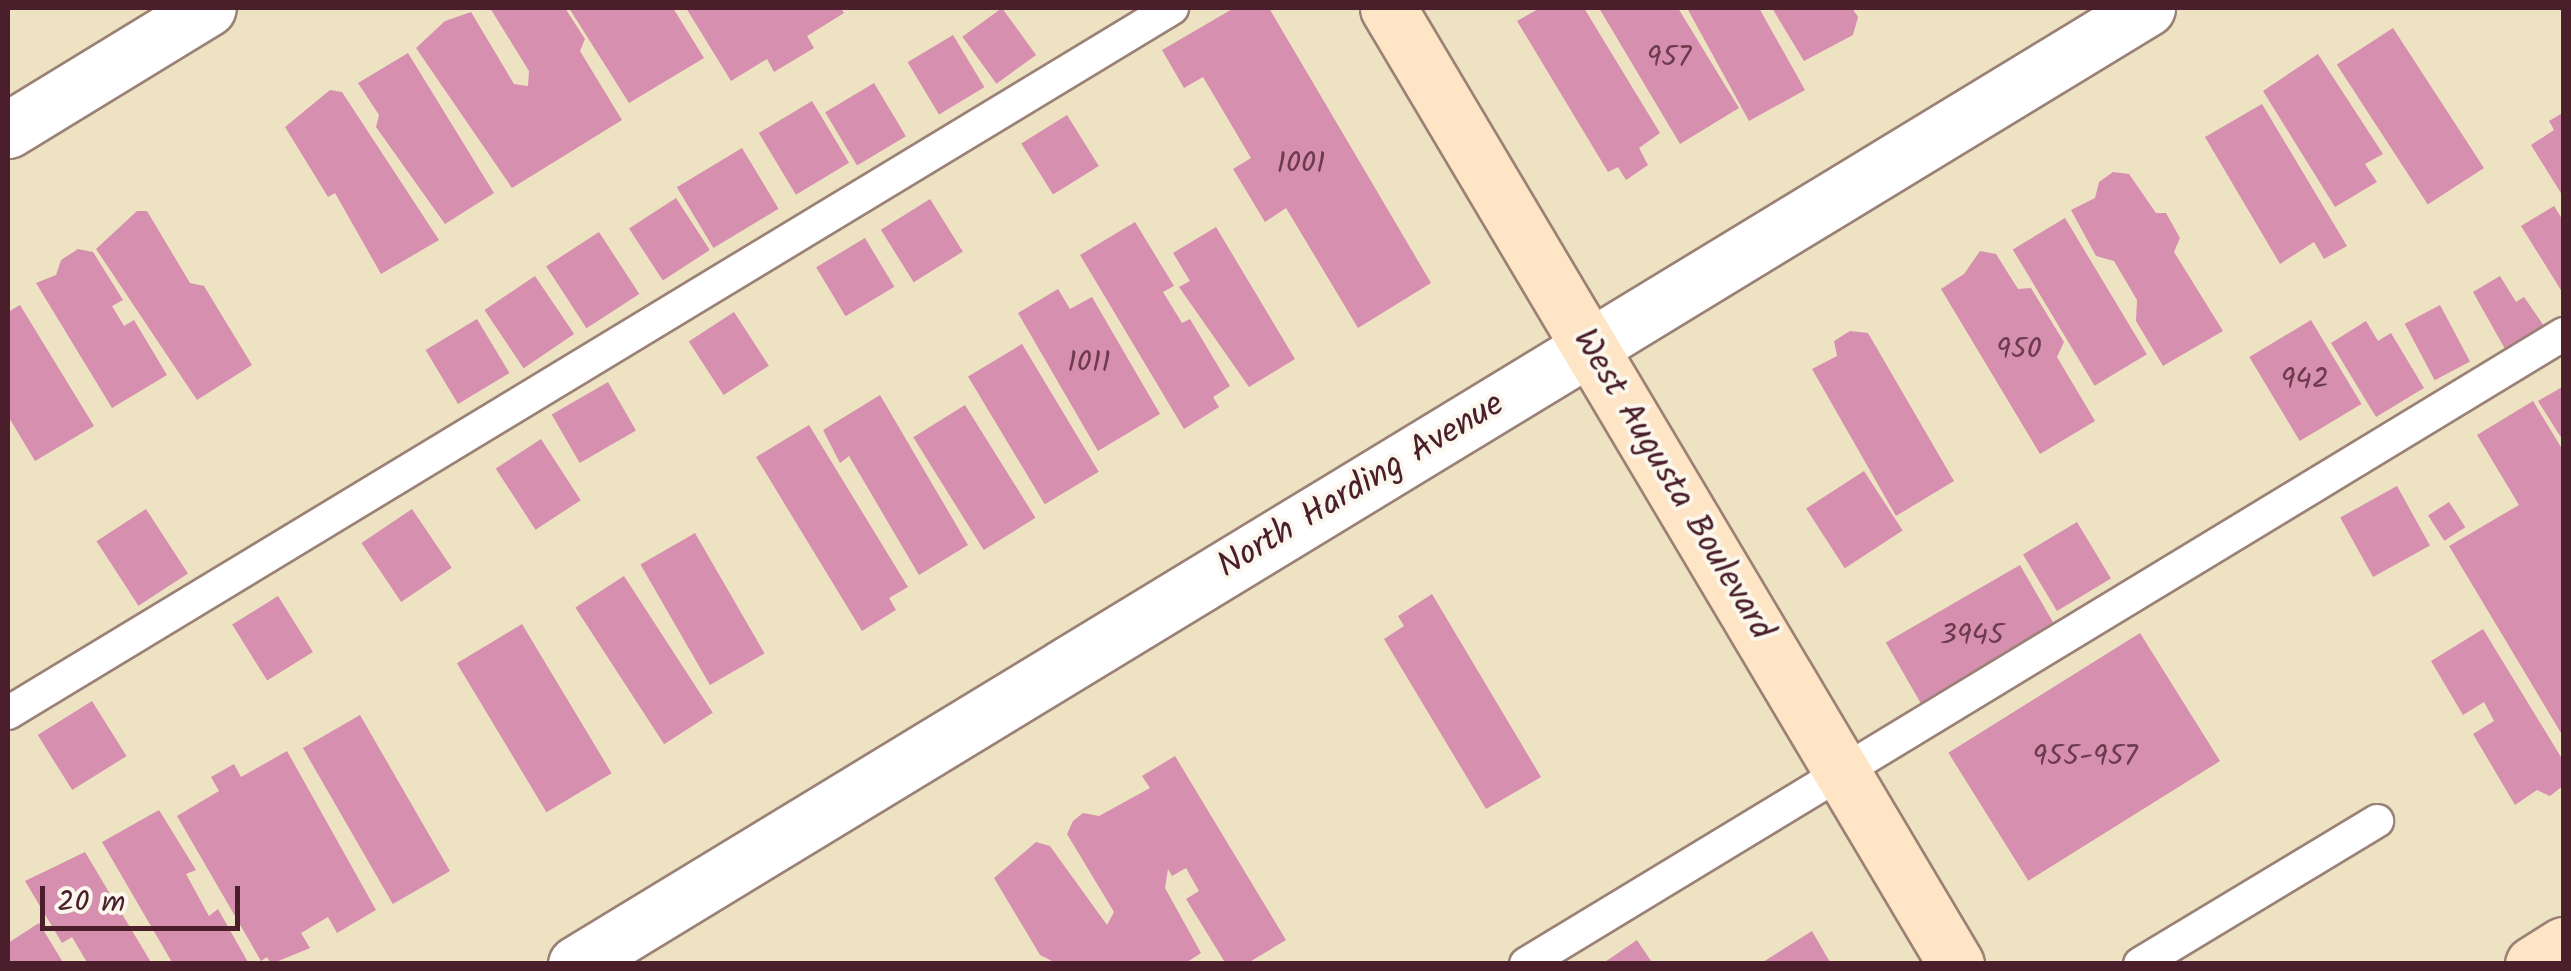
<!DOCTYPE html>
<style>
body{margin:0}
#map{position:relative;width:2571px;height:971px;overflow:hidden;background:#ede3c3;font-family:Kalam,sans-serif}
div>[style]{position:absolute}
.building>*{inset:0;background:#d68faf;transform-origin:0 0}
.roads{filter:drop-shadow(2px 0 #9c8177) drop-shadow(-2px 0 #9c8177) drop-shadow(0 2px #9c8177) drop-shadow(0 -2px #9c8177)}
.lane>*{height:32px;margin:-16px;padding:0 16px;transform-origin:16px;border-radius:16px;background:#fff}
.street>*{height:55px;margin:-27.5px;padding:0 27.5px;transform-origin:27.5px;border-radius:27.5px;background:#fff}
.secondary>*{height:55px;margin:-27.5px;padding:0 27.5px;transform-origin:27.5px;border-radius:27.5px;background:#fee5c5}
span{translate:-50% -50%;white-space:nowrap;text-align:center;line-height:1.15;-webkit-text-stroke:8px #fbf7ec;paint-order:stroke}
.number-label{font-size:30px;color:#6d3b4c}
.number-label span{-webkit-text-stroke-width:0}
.street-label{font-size:35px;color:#4a1f2b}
.frame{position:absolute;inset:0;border:10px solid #4a1f2b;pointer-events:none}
.scale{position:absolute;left:40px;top:886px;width:200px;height:45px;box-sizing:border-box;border:5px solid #4a1f2b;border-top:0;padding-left:12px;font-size:30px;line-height:35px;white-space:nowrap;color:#4a1f2b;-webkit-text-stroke:8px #fbf7ec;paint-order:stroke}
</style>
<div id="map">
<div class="building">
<i style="clip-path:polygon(490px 8px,565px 8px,585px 39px,580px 51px,622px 120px,512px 188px,416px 48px,445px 21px,471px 12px,514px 84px,528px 86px,529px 71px)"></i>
<i style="clip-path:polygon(569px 8px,673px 8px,704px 58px,629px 103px)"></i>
<i style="clip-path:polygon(686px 8px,841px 8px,844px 13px,807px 36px,814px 48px,774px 72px,767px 59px,731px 81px)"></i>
<i style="left:1002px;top:8px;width:58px;height:49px;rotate:54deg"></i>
<i style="clip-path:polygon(1234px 8px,1269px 8px,1431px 283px,1358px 328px,1286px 208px,1265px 222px,1233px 169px,1251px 158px,1203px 77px,1184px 88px,1162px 50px)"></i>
<i style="clip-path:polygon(1540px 8px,1584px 8px,1660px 133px,1639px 148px,1648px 165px,1626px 180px,1618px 167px,1608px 172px,1517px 21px)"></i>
<i style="clip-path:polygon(1599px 8px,1678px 8px,1739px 108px,1680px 144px)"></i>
<i style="clip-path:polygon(1687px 8px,1759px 8px,1805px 90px,1749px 121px)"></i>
<i style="clip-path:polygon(1772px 8px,1852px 8px,1858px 17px,1853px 35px,1804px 61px)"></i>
<i style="left:2393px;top:28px;width:167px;height:67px;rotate:57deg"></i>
<i style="left:953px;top:35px;width:61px;height:53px;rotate:59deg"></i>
<i style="clip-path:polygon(408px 53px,494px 193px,445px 224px,376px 127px,379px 115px,358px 83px)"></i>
<i style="clip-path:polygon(2318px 54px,2383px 154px,2365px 164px,2377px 182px,2335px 207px,2263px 91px)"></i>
<i style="left:874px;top:83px;width:62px;height:57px;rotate:59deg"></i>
<i style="clip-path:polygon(330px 90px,342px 92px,439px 240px,381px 274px,335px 193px,328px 197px,285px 127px)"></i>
<i style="left:812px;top:101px;width:72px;height:62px;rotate:59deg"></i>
<i style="clip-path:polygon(2262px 104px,2347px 246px,2324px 259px,2314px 242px,2280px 264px,2205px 137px)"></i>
<i style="clip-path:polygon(2564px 112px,2564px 198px,2531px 145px,2554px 130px,2549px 121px)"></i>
<i style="left:1067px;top:115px;width:60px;height:54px;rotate:58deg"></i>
<i style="left:742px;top:148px;width:71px;height:76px;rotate:59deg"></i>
<i style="clip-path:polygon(2113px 172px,2129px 174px,2156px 213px,2166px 213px,2180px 238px,2174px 252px,2223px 331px,2163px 366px,2136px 321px,2137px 300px,2114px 261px,2096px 256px,2071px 210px,2095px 198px,2099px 182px)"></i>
<i style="left:676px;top:198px;width:62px;height:56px;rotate:57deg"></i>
<i style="left:930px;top:199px;width:62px;height:58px;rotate:58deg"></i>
<i style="clip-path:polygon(2554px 206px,2564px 222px,2564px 295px,2521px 226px)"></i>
<i style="clip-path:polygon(137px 211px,147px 211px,190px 283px,204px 286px,252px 365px,197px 400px,96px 249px)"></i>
<i style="left:2065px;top:218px;width:159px;height:61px;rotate:59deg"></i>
<i style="clip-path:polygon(1135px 222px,1174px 286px,1163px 292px,1182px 323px,1190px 319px,1230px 386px,1213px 397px,1219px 407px,1184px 429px,1080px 255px)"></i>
<i style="clip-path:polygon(1216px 227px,1295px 359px,1249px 387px,1179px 287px,1190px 281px,1173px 253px)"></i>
<i style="left:599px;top:232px;width:74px;height:63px;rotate:57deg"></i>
<i style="left:865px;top:238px;width:57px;height:57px;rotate:59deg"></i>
<i style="clip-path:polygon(78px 249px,93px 252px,123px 300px,112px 306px,124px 326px,134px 320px,167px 375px,112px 408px,36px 283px,56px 275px,61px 260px)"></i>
<i style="clip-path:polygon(1980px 251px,1996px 254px,2018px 289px,2031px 288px,2064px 342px,2057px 357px,2095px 421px,2040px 454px,1941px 289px,1964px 274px)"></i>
<i style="left:535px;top:276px;width:70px;height:61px;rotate:56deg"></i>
<i style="clip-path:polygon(2500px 276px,2516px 302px,2524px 297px,2544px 326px,2505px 349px,2473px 292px)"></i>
<i style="clip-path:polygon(1058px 289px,1070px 309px,1092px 297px,1160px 414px,1098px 451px,1018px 313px)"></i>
<i style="clip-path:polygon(20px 305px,94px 426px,35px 461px,8px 416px,8px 312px)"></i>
<i style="left:2440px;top:305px;width:64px;height:40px;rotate:62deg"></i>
<i style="left:734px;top:312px;width:64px;height:54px;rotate:57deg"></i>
<i style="left:477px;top:319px;width:63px;height:60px;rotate:59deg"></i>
<i style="left:2311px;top:320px;width:98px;height:72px;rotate:59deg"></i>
<i style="clip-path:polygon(2366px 321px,2378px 341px,2391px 333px,2424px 388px,2376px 417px,2331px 343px)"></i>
<i style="clip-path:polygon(1850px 331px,1868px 333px,1954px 481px,1896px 516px,1812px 369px,1837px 356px,1834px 341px)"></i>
<i style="left:1022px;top:344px;width:149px;height:63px;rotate:59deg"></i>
<i style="left:608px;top:382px;width:56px;height:65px;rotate:60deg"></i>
<i style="clip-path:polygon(2564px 386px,2564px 442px,2538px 401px)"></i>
<i style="clip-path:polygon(880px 395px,968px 545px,919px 575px,849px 456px,840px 463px,823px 430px)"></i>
<i style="clip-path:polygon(2533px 401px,2564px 452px,2564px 738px,2449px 546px,2519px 505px,2477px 435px)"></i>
<i style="left:965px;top:405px;width:133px;height:61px;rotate:58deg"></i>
<i style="clip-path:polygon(809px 425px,908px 587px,889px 598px,896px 610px,862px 631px,756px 457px)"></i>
<i style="left:541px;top:439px;width:73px;height:54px;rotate:57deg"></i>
<i style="left:1864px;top:471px;width:71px;height:69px;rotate:57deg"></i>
<i style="left:2397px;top:486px;width:68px;height:65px;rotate:61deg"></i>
<i style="left:2449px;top:502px;width:30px;height:25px;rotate:57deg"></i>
<i style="left:146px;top:509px;width:77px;height:59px;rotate:57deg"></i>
<i style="left:412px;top:509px;width:71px;height:61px;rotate:56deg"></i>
<i style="left:2077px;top:522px;width:66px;height:63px;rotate:59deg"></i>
<i style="left:695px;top:533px;width:139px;height:63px;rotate:60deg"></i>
<i style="left:2020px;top:565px;width:73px;height:155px;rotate:60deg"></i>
<i style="left:624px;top:576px;width:163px;height:58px;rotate:57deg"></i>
<i style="clip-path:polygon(1432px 594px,1541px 777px,1486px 809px,1384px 639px,1404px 626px,1398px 616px)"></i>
<i style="left:278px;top:596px;width:66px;height:54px;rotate:58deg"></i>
<i style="left:522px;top:624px;width:174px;height:76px;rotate:59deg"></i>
<i style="clip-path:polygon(2483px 629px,2564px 762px,2564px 785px,2550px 796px,2537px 790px,2515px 805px,2473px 734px,2494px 721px,2484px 702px,2463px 715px,2431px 661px)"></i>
<i style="left:2140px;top:633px;width:151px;height:226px;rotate:58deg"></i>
<i style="left:92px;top:701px;width:65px;height:64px;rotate:58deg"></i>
<i style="left:360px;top:715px;width:180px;height:66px;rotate:60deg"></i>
<i style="clip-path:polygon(287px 751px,376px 910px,337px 933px,328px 917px,301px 933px,310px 948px,271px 964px,267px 957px,261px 961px,177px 816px,219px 791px,211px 777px,234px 764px,241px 777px)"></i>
<i style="clip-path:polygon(1175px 756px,1286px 940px,1246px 964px,1226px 964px,1186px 899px,1199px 891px,1186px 868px,1172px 876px,1168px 869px,1165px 888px,1201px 953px,1184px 964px,1058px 964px,1040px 955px,994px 878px,1036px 842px,1050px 846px,1107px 925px,1114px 912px,1067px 834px,1073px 821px,1083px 813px,1099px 816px,1150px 788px,1142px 776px)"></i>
<i style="clip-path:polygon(159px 810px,196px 870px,186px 874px,209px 916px,218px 909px,249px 964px,173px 964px,102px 842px)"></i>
<i style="clip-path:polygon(85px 852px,152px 964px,88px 964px,72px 937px,62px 943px,25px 881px)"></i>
<i style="clip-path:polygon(39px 923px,64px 964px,8px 964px,8px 943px)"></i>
<i style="clip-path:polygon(1812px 931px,1831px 964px,1760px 964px)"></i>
<i style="clip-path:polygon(1637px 940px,1653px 964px,1602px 964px)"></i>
</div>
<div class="roads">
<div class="lane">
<i style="left:8px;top:713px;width:1361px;rotate:-31.2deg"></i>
<i style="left:1526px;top:964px;width:1214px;rotate:-31.26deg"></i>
<i style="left:2140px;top:964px;width:277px;rotate:-31.1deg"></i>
</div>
<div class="street">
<i style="left:8px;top:130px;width:234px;rotate:-31.4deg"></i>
<i style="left:576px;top:964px;width:1839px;rotate:-31.32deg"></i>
</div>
<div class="secondary">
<i style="left:1388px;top:8px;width:1112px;rotate:59.28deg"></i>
<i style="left:2533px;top:964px;width:36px;rotate:-32deg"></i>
</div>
</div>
<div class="number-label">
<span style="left:1669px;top:58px">957</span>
<span style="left:1301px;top:164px">1001</span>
<span style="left:2019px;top:350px">950</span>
<span style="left:1089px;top:363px">1011</span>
<span style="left:2305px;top:380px">942</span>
<span style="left:1972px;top:636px">3945</span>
<span style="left:2085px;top:757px">955-957</span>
</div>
<div class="street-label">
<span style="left:1672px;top:485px;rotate:59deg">West Augusta Boulevard</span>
<span style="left:1361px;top:486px;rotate:-31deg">North Harding Avenue</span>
</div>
<div class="frame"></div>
<div class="scale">20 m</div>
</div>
